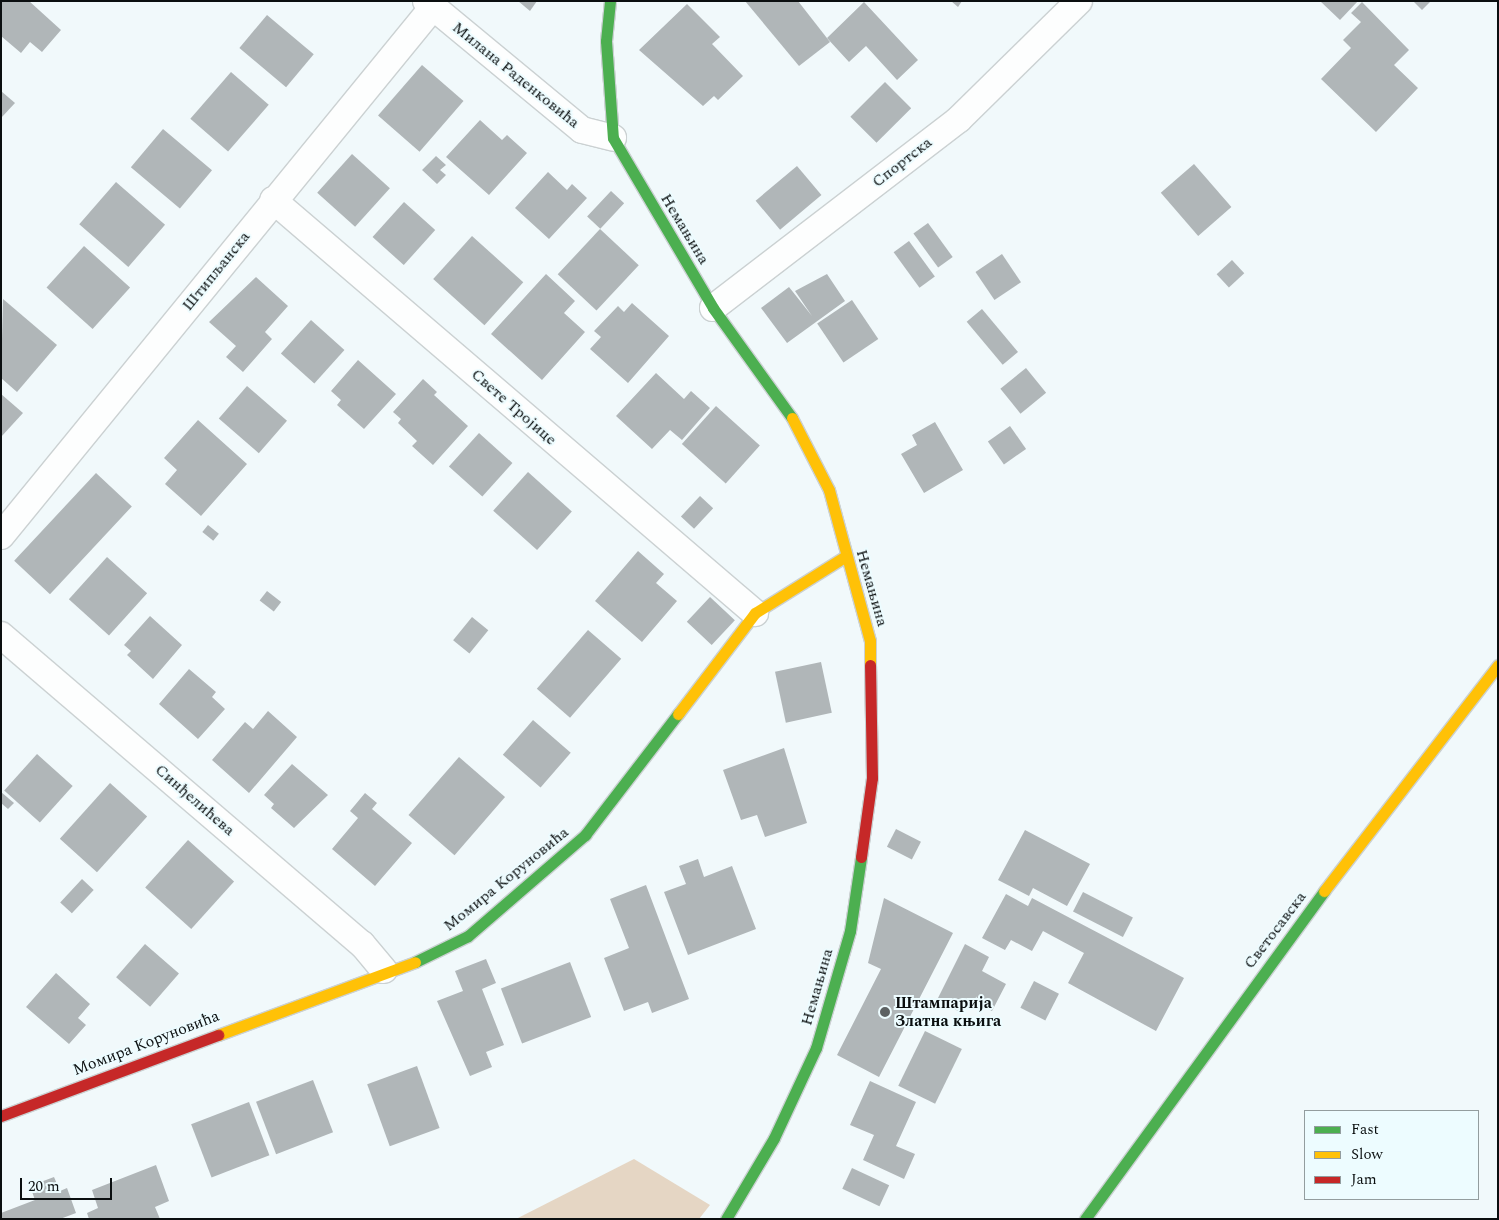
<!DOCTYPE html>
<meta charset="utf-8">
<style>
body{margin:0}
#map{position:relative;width:1499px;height:1220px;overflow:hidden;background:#f1f9fb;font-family:Spectral,serif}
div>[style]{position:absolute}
.forest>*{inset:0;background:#e5d6c4}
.building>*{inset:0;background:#b0b6b8;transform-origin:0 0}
.roads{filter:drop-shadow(1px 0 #cbd1d2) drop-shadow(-1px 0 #cbd1d2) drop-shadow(0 1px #cbd1d2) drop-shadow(0 -1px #cbd1d2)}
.street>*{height:26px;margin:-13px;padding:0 13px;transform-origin:13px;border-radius:13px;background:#fdfefe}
.fast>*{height:11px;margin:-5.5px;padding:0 5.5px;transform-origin:5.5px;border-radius:5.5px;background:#4caf50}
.slow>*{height:11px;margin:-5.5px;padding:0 5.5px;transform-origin:5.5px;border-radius:5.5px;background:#ffc107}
.jam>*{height:11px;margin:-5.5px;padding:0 5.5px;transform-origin:5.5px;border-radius:5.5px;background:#c62828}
.dots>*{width:14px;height:14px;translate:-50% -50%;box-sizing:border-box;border:2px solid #edfcff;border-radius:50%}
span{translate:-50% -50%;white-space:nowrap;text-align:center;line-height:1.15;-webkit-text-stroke:4px #edfcff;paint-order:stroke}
.street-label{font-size:16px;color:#0b0f10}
.poi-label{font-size:16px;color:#0b0f10;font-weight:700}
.left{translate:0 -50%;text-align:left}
.frame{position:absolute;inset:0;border:2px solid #0b0f10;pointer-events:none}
.legend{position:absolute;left:1304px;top:1110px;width:175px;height:90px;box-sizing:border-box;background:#edfcff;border:1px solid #939d9f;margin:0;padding:6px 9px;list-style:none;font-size:15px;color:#0b0f10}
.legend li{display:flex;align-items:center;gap:10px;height:25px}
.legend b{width:25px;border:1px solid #939d9f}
.scale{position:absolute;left:20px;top:1178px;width:92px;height:22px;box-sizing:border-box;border:2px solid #0b0f10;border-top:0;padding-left:6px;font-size:15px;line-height:18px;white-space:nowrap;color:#0b0f10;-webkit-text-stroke:4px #edfcff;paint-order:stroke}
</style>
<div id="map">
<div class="forest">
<i style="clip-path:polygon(634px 1159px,710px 1205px,699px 1219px,516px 1219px)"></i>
</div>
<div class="building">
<i style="clip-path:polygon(1px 1px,29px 1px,61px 30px,42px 52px,30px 42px,21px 53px,1px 36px)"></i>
<i style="clip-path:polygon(518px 1px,537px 1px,530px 11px)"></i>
<i style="clip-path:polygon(745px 1px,798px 1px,830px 42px,799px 66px)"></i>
<i style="clip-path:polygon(951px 1px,962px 1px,958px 7px)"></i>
<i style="clip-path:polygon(1320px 1px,1358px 1px,1340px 20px)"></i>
<i style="clip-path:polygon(1413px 1px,1431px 1px,1422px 10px)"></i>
<i style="clip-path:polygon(864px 2px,918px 60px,897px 80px,866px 46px,849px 62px,827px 38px)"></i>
<i style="clip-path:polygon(1362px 2px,1409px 50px,1394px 65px,1418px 88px,1376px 132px,1321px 79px,1351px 48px,1343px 40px,1361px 22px,1351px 13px)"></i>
<i style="clip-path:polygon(687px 4px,720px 37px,712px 44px,743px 76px,718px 100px,714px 96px,703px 106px,639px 50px)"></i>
<i style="left:267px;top:15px;width:61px;height:43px;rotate:40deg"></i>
<i style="left:422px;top:65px;width:55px;height:67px;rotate:41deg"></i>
<i style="left:231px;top:72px;width:50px;height:62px;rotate:41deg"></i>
<i style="left:885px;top:82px;width:37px;height:49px;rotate:45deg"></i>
<i style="clip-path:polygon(1px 91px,15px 103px,1px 118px)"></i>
<i style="clip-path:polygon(480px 120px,502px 140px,507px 135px,527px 153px,489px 195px,446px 157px)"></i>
<i style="left:163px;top:129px;width:64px;height:50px;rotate:40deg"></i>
<i style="left:352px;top:154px;width:51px;height:52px;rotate:42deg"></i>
<i style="clip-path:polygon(436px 156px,446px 165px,440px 170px,446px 175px,437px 184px,422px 170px)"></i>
<i style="left:1194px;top:164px;width:57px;height:44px;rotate:49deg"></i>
<i style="left:797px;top:166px;width:38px;height:54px;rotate:50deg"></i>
<i style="clip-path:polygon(548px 172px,567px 190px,572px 184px,587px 198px,549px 239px,515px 208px)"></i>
<i style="left:116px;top:182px;width:65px;height:56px;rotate:41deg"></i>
<i style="left:611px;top:191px;width:18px;height:35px;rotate:43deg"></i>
<i style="left:404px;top:202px;width:42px;height:47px;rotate:42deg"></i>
<i style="left:928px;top:223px;width:42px;height:18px;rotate:54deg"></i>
<i style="left:600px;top:229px;width:53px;height:62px;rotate:43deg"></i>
<i style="left:472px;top:236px;width:69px;height:58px;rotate:42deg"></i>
<i style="left:909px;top:241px;width:44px;height:19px;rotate:54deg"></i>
<i style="left:84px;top:246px;width:62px;height:56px;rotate:42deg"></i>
<i style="left:1002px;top:254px;width:34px;height:32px;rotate:56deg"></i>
<i style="left:1232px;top:260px;width:18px;height:21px;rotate:47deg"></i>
<i style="clip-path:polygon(546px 274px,575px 301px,564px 313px,585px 332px,542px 380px,491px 334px)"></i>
<i style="clip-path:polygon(827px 274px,845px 301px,787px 343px,761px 308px,789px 287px,812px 316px,795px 291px)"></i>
<i style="clip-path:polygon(256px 277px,288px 306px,265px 332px,272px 339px,243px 372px,226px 357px,236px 346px,209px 322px)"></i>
<i style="clip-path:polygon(3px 299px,57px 345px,17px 392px,1px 378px)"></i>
<i style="left:852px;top:300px;width:47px;height:42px;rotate:56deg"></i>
<i style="clip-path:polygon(632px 303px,669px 336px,628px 383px,590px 349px,601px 337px,594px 331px,618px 306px,624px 312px)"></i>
<i style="left:982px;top:309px;width:56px;height:20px;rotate:50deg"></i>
<i style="left:311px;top:320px;width:45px;height:45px;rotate:42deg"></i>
<i style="clip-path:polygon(358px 360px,396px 394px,364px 429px,337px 405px,341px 400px,331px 391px)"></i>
<i style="left:1026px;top:368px;width:32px;height:33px;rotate:51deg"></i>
<i style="clip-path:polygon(656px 373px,684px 399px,691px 391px,710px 408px,682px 440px,670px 430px,652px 449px,616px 416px)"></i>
<i style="clip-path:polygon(423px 379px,437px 392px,434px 395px,468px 426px,433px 465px,412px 446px,417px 441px,398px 423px,401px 419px,393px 412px)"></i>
<i style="left:247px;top:386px;width:53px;height:43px;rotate:41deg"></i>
<i style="clip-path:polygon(1px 394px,23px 413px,1px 437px)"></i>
<i style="left:716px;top:406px;width:59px;height:51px;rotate:42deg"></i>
<i style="clip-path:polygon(198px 420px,247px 464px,201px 516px,165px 484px,177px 470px,164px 458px)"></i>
<i style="clip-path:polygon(935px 422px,963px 470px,924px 493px,901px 454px,917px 445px,912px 435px)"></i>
<i style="left:1010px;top:426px;width:28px;height:27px;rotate:55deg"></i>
<i style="left:479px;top:433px;width:45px;height:45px;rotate:42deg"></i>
<i style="left:528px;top:472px;width:59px;height:52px;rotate:42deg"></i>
<i style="left:96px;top:473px;width:49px;height:120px;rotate:43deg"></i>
<i style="left:700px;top:496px;width:18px;height:28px;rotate:43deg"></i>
<i style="left:208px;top:525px;width:14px;height:9px;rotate:39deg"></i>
<i style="clip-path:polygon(638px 551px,664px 574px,656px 583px,677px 601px,642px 642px,595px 601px)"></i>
<i style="left:107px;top:557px;width:54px;height:57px;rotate:42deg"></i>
<i style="left:267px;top:591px;width:18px;height:12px;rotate:38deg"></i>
<i style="left:710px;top:597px;width:34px;height:34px;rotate:43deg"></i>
<i style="clip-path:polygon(150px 616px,182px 645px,153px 679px,127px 655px,131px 651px,124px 645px)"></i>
<i style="left:472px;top:617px;width:21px;height:30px;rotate:39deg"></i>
<i style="left:588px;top:630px;width:44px;height:78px;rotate:41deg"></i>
<i style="left:821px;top:662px;width:52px;height:47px;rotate:78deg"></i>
<i style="clip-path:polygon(189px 669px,216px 692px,212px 697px,225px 709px,198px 739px,159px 704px)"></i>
<i style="clip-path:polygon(268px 711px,297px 737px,249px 793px,212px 760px,245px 722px,253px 729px)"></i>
<i style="left:533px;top:720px;width:50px;height:46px;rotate:41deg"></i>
<i style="clip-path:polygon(784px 748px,807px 823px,765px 837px,757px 815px,741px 820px,723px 770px)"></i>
<i style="left:37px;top:754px;width:48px;height:49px;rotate:42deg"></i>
<i style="left:459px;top:757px;width:61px;height:77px;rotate:41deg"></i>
<i style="clip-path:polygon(292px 764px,328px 795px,294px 828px,271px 808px,274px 804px,264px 795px)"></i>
<i style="left:110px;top:783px;width:50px;height:75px;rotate:42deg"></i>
<i style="clip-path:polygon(1px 792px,14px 803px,8px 809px,1px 803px)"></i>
<i style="clip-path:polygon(365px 793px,377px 803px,372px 809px,412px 843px,375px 886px,332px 849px,358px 818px,350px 811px)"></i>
<i style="left:896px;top:829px;width:28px;height:20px;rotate:27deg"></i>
<i style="clip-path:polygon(1025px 830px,1090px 864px,1067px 906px,1033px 888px,1029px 896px,998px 880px)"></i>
<i style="left:188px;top:840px;width:62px;height:64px;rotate:42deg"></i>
<i style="clip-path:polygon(698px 859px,704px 877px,732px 866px,756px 929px,688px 955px,664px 892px,686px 884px,679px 866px)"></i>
<i style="left:82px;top:879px;width:16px;height:32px;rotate:43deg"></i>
<i style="clip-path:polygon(646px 885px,689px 999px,652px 1013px,648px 1002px,624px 1011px,604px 958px,629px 948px,610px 899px)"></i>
<i style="left:1083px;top:892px;width:56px;height:22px;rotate:27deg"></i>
<i style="clip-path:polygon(1006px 894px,1028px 906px,1032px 898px,1184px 978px,1156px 1031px,1068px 983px,1084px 953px,1043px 931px,1032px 951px,1011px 940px,1005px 950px,982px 938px)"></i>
<i style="clip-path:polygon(884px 898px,953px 933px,879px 1077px,837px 1055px,881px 969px,868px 963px)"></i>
<i style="left:145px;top:944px;width:45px;height:44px;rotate:41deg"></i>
<i style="clip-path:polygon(965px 944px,989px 957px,982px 971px,1006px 984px,992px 1011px,967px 998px,960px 1012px,937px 1000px)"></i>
<i style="clip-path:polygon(486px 959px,496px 983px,482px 989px,504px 1045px,486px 1052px,492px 1067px,470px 1076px,437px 1001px,463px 991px,455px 971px)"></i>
<i style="left:570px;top:962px;width:59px;height:74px;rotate:69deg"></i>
<i style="clip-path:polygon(56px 973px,90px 1004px,78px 1018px,86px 1025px,69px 1044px,26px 1007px)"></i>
<i style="left:1034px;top:981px;width:28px;height:30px;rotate:27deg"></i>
<i style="left:925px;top:1031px;width:41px;height:61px;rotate:26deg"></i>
<i style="left:417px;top:1066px;width:66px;height:53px;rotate:70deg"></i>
<i style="left:313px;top:1080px;width:56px;height:61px;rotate:69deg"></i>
<i style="clip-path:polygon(870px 1081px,916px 1102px,896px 1146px,915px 1154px,904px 1179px,863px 1160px,874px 1135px,850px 1125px)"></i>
<i style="left:249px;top:1102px;width:57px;height:62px;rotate:69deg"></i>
<i style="clip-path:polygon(156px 1165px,169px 1201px,155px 1207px,160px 1219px,89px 1219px,87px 1213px,98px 1208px,92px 1190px)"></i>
<i style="left:852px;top:1168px;width:41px;height:23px;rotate:25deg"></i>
<i style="clip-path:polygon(54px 1177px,60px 1191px,67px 1188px,76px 1213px,60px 1219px,1px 1219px,1px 1213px,35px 1200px,30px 1186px)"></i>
</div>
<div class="roads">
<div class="street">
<i style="left:426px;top:1px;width:202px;rotate:39.6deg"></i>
<i style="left:582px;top:130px;width:32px;rotate:14deg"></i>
<i style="left:273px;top:200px;width:635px;rotate:40.59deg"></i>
<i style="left:713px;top:308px;width:310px;rotate:-37.5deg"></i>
<i style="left:959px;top:119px;width:168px;rotate:-44.5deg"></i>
<i style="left:1px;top:536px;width:683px;rotate:-50.76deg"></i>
<i style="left:1px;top:635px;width:475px;rotate:40.6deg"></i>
<i style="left:362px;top:944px;width:34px;rotate:50deg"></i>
</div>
<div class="fast">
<i style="left:610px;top:1px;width:40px;rotate:95.7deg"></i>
<i style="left:606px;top:41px;width:97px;rotate:85.9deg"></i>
<i style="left:613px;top:138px;width:197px;rotate:59.5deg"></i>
<i style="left:713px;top:308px;width:135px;rotate:54.3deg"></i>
<i style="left:415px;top:962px;width:59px;rotate:-26.1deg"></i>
<i style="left:468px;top:936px;width:155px;rotate:-40.8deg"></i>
<i style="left:585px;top:835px;width:153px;rotate:-52.5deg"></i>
<i style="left:726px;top:1219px;width:94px;rotate:-59.3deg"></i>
<i style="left:774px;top:1138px;width:99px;rotate:-65deg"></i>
<i style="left:816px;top:1048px;width:122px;rotate:-73.8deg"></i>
<i style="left:850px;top:931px;width:75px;rotate:-81.5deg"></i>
<i style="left:1085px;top:1219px;width:406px;rotate:-53.9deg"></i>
</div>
<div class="slow">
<i style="left:792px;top:418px;width:81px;rotate:62.8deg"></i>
<i style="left:829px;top:490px;width:156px;rotate:74.8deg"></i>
<i style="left:870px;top:641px;width:24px;rotate:90deg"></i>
<i style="left:678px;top:714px;width:127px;rotate:-52.7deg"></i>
<i style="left:755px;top:613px;width:107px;rotate:-32.1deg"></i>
<i style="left:1324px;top:891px;width:285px;rotate:-52.4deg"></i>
<i style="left:218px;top:1035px;width:210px;rotate:-20.3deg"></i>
</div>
<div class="jam">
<i style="left:861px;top:857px;width:80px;rotate:-82.1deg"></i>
<i style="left:872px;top:778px;width:113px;rotate:-91deg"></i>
<i style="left:1px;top:1116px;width:232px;rotate:-20.5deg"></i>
</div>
</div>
<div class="dots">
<i style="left:885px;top:1012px;background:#5c6162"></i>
</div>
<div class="street-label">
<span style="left:516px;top:75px;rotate:39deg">Милана Раденковића</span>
<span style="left:902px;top:162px;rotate:-38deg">Спортска</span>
<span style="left:685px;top:229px;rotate:59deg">Немањина</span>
<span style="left:216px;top:271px;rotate:-51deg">Штипљанска</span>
<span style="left:514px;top:407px;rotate:41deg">Свете Тројице</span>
<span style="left:872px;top:588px;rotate:74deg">Немањина</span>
<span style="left:195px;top:800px;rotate:41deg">Синђелићева</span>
<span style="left:506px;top:879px;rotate:-39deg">Момира Коруновића</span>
<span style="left:1275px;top:930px;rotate:-53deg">Светосавска</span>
<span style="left:817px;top:987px;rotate:-74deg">Немањина</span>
<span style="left:146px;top:1043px;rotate:-21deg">Момира Коруновића</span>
</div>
<div class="poi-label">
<span class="left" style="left:895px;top:1012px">Штампарија<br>Златна књига</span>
</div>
<div class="frame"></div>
<ul class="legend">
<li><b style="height:6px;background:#4caf50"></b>Fast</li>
<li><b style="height:6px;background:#ffc107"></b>Slow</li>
<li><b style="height:6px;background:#c62828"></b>Jam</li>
</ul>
<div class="scale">20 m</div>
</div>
